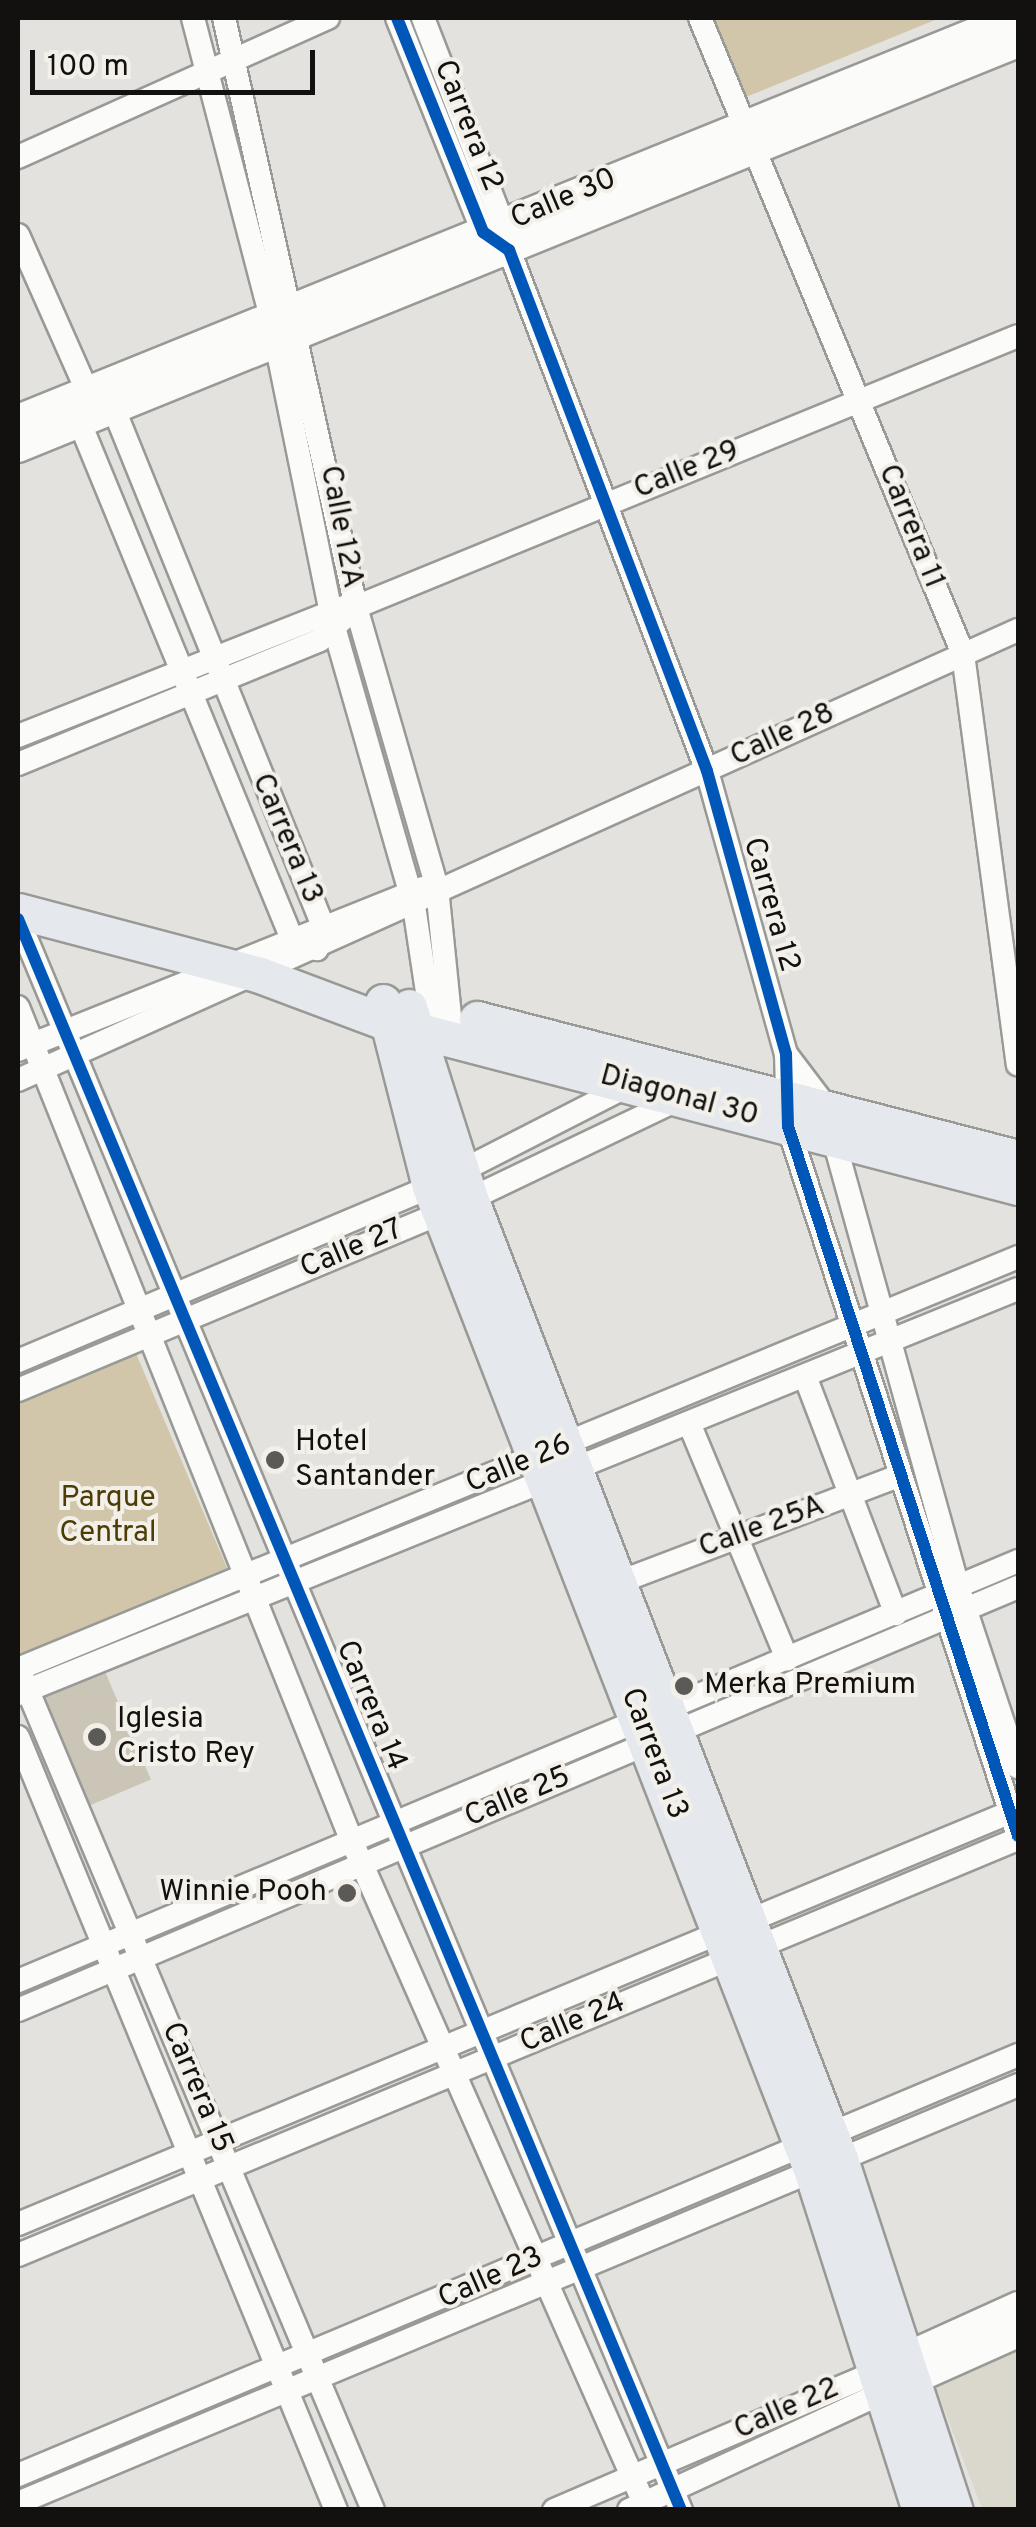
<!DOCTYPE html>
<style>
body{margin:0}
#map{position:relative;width:1036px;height:2527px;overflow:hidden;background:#e3e2de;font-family:Overpass,sans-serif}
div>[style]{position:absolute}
.built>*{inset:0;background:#dad7cd}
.green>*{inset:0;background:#d1c6aa}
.building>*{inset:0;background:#cac5b6;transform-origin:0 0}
.roads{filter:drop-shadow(2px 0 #999996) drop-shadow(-2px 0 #999996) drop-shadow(0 2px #999996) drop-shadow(0 -2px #999996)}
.minor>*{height:22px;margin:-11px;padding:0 11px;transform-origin:11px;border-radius:11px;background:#fbfbfa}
.tertiary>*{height:28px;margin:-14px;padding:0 14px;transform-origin:14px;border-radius:14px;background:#fbfbfa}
.primary>*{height:35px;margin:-17.5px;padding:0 17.5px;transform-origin:17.5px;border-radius:17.5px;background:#e5e9ee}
.cycleway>*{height:12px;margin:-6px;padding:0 6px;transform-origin:6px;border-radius:6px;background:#0057b8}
.dots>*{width:28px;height:28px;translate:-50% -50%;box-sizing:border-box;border:5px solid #f3f0ea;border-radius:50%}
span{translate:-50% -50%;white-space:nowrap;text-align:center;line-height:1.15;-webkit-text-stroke:8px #f3f0ea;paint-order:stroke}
.street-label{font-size:30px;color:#12110f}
.poi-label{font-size:30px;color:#12110f}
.left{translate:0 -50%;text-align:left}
.right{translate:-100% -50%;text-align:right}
.park-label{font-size:30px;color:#4d3d05}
.frame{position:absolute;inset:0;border:20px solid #12110f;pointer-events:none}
.scale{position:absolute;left:30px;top:50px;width:285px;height:45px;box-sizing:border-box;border:5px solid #12110f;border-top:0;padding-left:12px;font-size:30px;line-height:35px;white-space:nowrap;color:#12110f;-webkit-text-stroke:8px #f3f0ea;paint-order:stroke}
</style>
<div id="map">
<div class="built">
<i style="clip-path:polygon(1018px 2350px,1018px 2509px,982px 2509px,935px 2385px)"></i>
</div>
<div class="green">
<i style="clip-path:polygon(707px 18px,940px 18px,741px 99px)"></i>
<i style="clip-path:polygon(135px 1351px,227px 1568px,20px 1654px,18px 1400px)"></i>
</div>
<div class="building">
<i style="left:104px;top:1669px;width:120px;height:66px;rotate:67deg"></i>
</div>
<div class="roads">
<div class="minor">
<i style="left:193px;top:18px;width:310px;rotate:75.4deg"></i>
<i style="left:271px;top:318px;width:315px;rotate:78.5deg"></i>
<i style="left:334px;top:627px;width:290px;rotate:74deg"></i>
<i style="left:414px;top:906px;width:127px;rotate:81.4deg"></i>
<i style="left:224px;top:18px;width:604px;rotate:77.37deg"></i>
<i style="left:356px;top:607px;width:292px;rotate:73.9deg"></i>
<i style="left:437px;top:888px;width:149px;rotate:84.2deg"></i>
<i style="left:397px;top:18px;width:231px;rotate:68.1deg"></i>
<i style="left:483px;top:232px;width:32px;rotate:35deg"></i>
<i style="left:509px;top:250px;width:557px;rotate:69.19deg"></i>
<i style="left:707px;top:771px;width:294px;rotate:74.4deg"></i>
<i style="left:786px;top:1054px;width:72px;rotate:88.4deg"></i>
<i style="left:788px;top:1126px;width:746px;rotate:72.05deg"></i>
<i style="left:423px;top:18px;width:235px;rotate:68.8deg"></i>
<i style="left:700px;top:18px;width:688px;rotate:67.53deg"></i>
<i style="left:963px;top:654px;width:414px;rotate:82.4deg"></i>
<i style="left:18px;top:157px;width:340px;rotate:-24.2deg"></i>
<i style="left:18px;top:235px;width:171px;rotate:66.1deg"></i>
<i style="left:87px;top:391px;width:31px;rotate:32deg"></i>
<i style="left:113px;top:407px;width:560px;rotate:67.97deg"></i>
<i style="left:323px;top:926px;width:24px;rotate:105deg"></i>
<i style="left:317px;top:949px;width:27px;rotate:-158deg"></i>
<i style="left:292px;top:939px;width:558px;rotate:-112.34deg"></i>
<i style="left:80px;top:423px;width:14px;rotate:-78deg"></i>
<i style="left:18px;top:736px;width:350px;rotate:-21.6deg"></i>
<i style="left:18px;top:764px;width:326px;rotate:-22.3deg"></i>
<i style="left:320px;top:640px;width:49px;rotate:-42.5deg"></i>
<i style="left:356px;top:607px;width:715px;rotate:-22.26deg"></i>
<i style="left:18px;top:919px;width:1724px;rotate:67.38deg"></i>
<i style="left:18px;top:1007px;width:902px;rotate:68.19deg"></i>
<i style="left:353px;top:1844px;width:728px;rotate:66.18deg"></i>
<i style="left:18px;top:1050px;width:436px;rotate:-21.8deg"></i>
<i style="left:786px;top:1054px;width:63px;rotate:52.8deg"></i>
<i style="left:824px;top:1104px;width:501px;rotate:74.49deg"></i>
<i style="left:958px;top:1587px;width:190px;rotate:71.6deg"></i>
<i style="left:18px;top:1080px;width:1097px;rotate:-24.23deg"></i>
<i style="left:18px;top:1361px;width:447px;rotate:-22.9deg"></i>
<i style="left:430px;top:1187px;width:224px;rotate:-27.1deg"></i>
<i style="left:805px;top:1376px;width:255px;rotate:69.1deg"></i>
<i style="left:18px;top:1390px;width:459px;rotate:-22.7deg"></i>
<i style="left:441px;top:1213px;width:266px;rotate:-25.6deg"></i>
<i style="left:689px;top:1423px;width:256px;rotate:67.4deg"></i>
<i style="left:622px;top:1581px;width:298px;rotate:-20.8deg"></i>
<i style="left:18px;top:1669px;width:1082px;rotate:-22.39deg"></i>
<i style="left:23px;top:1679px;width:902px;rotate:67.16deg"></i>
<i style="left:18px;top:1694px;width:1079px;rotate:-22.05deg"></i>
<i style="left:18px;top:1737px;width:836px;rotate:67.64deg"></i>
<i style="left:18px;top:1981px;width:1085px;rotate:-22.78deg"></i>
<i style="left:18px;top:2010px;width:1086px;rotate:-22.93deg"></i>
<i style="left:18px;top:2224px;width:1083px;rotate:-22.54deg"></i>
<i style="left:18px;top:2255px;width:1083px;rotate:-22.59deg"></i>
<i style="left:18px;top:2475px;width:1085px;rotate:-22.78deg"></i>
<i style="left:18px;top:2503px;width:1084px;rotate:-22.68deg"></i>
<i style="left:554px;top:2510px;width:347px;rotate:-23.2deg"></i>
<i style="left:629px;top:2510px;width:277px;rotate:-24.8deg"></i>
</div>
<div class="tertiary">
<i style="left:18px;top:419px;width:1070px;rotate:-22.01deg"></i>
<i style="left:18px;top:448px;width:1079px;rotate:-22.05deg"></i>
<i style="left:888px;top:2365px;width:143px;rotate:-24.4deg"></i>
<i style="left:895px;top:2388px;width:135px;rotate:-24.1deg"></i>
</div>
<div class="primary">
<i style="left:18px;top:911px;width:250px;rotate:14.8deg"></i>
<i style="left:260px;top:975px;width:134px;rotate:20.6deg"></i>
<i style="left:385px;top:1022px;width:654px;rotate:14.61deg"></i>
<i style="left:383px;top:1002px;width:191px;rotate:75.7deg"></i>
<i style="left:430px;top:1187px;width:1056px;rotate:68.8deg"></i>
<i style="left:812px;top:2172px;width:355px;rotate:72.3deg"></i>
<i style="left:409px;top:1007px;width:201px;rotate:72.3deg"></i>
<i style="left:470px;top:1198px;width:1030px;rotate:68.94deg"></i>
<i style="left:840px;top:2159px;width:369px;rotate:71.9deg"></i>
<i style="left:477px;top:1019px;width:559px;rotate:14.41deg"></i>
</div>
</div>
<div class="cycleway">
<i style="left:397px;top:18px;width:231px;rotate:68.1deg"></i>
<i style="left:483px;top:232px;width:32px;rotate:35deg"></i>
<i style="left:509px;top:250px;width:557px;rotate:69.19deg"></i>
<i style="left:707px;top:771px;width:294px;rotate:74.4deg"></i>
<i style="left:786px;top:1054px;width:72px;rotate:88.4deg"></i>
<i style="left:788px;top:1126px;width:746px;rotate:72.05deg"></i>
<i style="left:18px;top:919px;width:1724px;rotate:67.38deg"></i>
</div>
<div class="dots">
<i style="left:275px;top:1460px;background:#5b5a57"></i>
<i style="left:684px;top:1686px;background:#5b5a57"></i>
<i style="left:97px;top:1737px;background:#5b5a57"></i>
<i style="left:347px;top:1893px;background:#5b5a57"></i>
</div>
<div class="street-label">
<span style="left:467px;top:126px;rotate:68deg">Carrera 12</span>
<span style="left:564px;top:200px;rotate:-23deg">Calle 30</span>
<span style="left:687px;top:471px;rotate:-22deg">Calle 29</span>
<span style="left:340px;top:527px;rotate:79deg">Calle 12A</span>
<span style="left:910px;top:527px;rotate:68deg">Carrera 11</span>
<span style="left:783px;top:736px;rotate:-25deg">Calle 28</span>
<span style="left:286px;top:839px;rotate:67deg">Carrera 13</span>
<span style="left:770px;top:905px;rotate:74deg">Carrera 12</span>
<span style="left:679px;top:1097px;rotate:15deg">Diagonal 30</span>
<span style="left:352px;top:1250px;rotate:-23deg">Calle 27</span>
<span style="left:519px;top:1465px;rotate:-22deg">Calle 26</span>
<span style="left:762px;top:1528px;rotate:-20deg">Calle 25A</span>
<span style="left:370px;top:1706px;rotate:67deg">Carrera 14</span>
<span style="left:653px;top:1754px;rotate:69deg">Carrera 13</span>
<span style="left:518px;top:1798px;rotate:-23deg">Calle 25</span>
<span style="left:573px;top:2024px;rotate:-23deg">Calle 24</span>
<span style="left:196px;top:2088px;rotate:67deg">Carrera 15</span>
<span style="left:491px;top:2279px;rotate:-24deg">Calle 23</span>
<span style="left:787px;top:2410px;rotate:-24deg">Calle 22</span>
</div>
<div class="poi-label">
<span class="left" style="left:295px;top:1460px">Hotel<br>Santander</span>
<span class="left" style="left:704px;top:1686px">Merka Premium</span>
<span class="left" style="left:117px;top:1737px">Iglesia<br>Cristo Rey</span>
<span class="right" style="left:327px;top:1893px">Winnie Pooh</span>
</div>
<div class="park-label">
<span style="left:108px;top:1516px">Parque<br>Central</span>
</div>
<div class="frame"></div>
<div class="scale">100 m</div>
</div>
